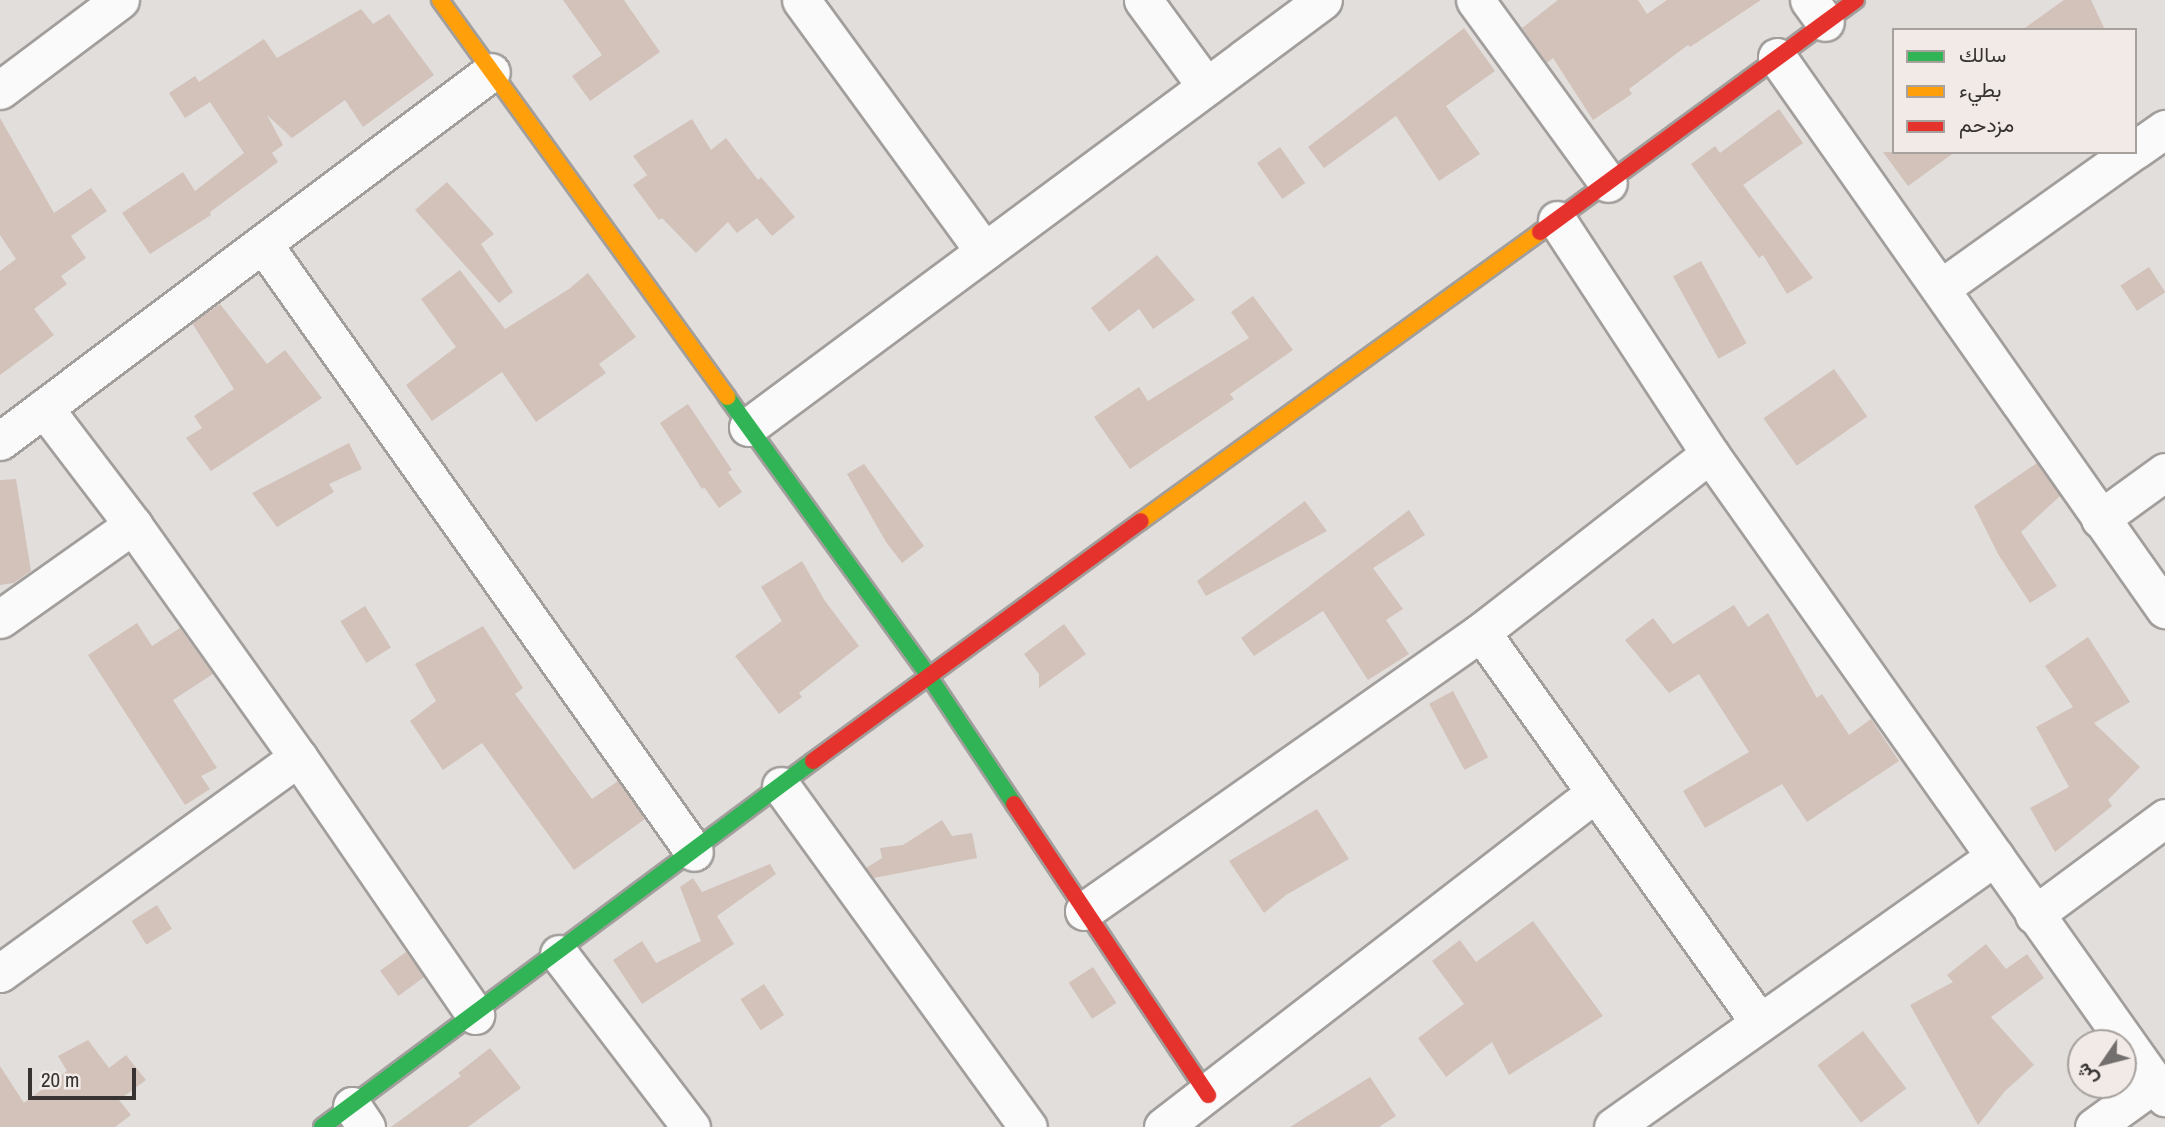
<!DOCTYPE html>
<meta charset="utf-8">
<style>
body{margin:0}
#map{position:relative;width:2165px;height:1127px;overflow:hidden;background:#e2dedc;font-family:"Archivo Narrow",Vazirmatn,sans-serif}
div>[style]{position:absolute}
.building>*{inset:0;background:#d2c2ba;transform-origin:0 0}
.roads{filter:drop-shadow(2px 0 #a19e9c) drop-shadow(-2px 0 #a19e9c) drop-shadow(0 2px #a19e9c) drop-shadow(0 -2px #a19e9c)}
.street>*{height:37px;margin:-18.5px;padding:0 18.5px;transform-origin:18.5px;border-radius:18.5px;background:#fbfafa}
.fast>*{height:16px;margin:-8px;padding:0 8px;transform-origin:8px;border-radius:8px;background:#30b455}
.slow>*{height:16px;margin:-8px;padding:0 8px;transform-origin:8px;border-radius:8px;background:#ff9f0a}
.jam>*{height:16px;margin:-8px;padding:0 8px;transform-origin:8px;border-radius:8px;background:#e5322d}
span{translate:-50% -50%;white-space:nowrap;text-align:center;line-height:1.15;-webkit-text-stroke:5px #f2eae6;paint-order:stroke}
.legend{position:absolute;left:1892px;top:28px;width:245px;height:126px;box-sizing:border-box;background:#f2eae6;border:2px solid #a7a19e;margin:0;padding:9px 12px;list-style:none;font-size:21px;color:#363332}
.legend li{display:flex;align-items:center;gap:14px;height:35px}
.legend b{width:35px;border:2px solid #a7a19e}
.north{position:absolute;left:2067px;top:1029px;width:70px;height:70px;box-sizing:border-box;background:#f2eae6;border:2px solid #a7a19e;border-radius:50%;rotate:235deg;font-size:19px;font-weight:700;line-height:28px;text-align:center;color:#363332}
.north::after{content:'';display:block;margin:auto;width:24px;height:32px;background:#726f6e;clip-path:polygon(50% 0,100% 100%,50% 72%,0 100%)}
.scale{position:absolute;left:28px;top:1068px;width:108px;height:32px;box-sizing:border-box;border:4px solid #363332;border-top:0;padding-left:9px;font-size:21px;line-height:24px;white-space:nowrap;color:#363332;-webkit-text-stroke:5px #f2eae6;paint-order:stroke}
</style>
<div id="map">
<div class="building">
<i style="clip-path:polygon(563px 0,624px 0,660px 52px,590px 101px,572px 76px,602px 55px)"></i>
<i style="clip-path:polygon(1558px 0,1638px 0,1647px 14px,1667px 0,1761px 0,1690px 47px,1688px 45px,1629px 89px,1632px 94px,1593px 120px,1553px 58px,1547px 63px,1522px 28px)"></i>
<i style="clip-path:polygon(2064px 0,2091px 0,2105px 30px,2022px 30px)"></i>
<i style="clip-path:polygon(361px 9px,373px 24px,389px 14px,434px 75px,363px 127px,345px 100px,292px 138px,267px 115px,283px 145px,272px 153px,278px 162px,210px 212px,211px 215px,150px 254px,122px 213px,183px 172px,195px 191px,244px 153px,210px 102px,185px 118px,169px 93px,195px 76px,199px 82px,264px 39px,277px 58px)"></i>
<i style="clip-path:polygon(1464px 28px,1495px 71px,1446px 106px,1480px 154px,1439px 181px,1396px 116px,1324px 168px,1308px 147px)"></i>
<i style="clip-path:polygon(1779px 109px,1803px 143px,1743px 185px,1813px 278px,1787px 294px,1763px 255px,1759px 258px,1691px 164px,1715px 146px,1720px 153px)"></i>
<i style="clip-path:polygon(0 118px,54px 213px,91px 188px,107px 211px,71px 236px,86px 258px,61px 276px,67px 284px,34px 309px,54px 335px,0 375px,0 271px,16px 259px,0 235px)"></i>
<i style="clip-path:polygon(692px 119px,711px 150px,726px 138px,758px 180px,761px 177px,795px 217px,772px 236px,757px 218px,737px 233px,728px 222px,696px 253px,662px 218px,659px 220px,633px 185px,647px 175px,633px 156px)"></i>
<i style="left:1280px;top:147px;width:44px;height:28px;rotate:55deg"></i>
<i style="clip-path:polygon(1883px 152px,1955px 152px,1908px 186px)"></i>
<i style="clip-path:polygon(447px 182px,494px 234px,481px 244px,513px 292px,499px 303px,415px 210px)"></i>
<i style="clip-path:polygon(1157px 255px,1195px 300px,1153px 329px,1139px 309px,1109px 332px,1091px 308px)"></i>
<i style="left:1701px;top:261px;width:94px;height:32px;rotate:61deg"></i>
<i style="left:2149px;top:267px;width:30px;height:34px;rotate:57deg"></i>
<i style="clip-path:polygon(460px 270px,505px 329px,569px 289px,588px 273px,636px 337px,599px 364px,606px 373px,536px 422px,502px 372px,432px 421px,406px 385px,456px 347px,421px 299px)"></i>
<i style="clip-path:polygon(1253px 296px,1293px 350px,1230px 394px,1234px 399px,1130px 469px,1094px 417px,1139px 387px,1148px 401px,1249px 338px,1231px 312px)"></i>
<i style="clip-path:polygon(220px 304px,267px 364px,285px 350px,322px 398px,211px 471px,186px 438px,202px 428px,194px 416px,234px 389px,192px 323px)"></i>
<i style="left:1834px;top:369px;width:58px;height:86px;rotate:55deg"></i>
<i style="clip-path:polygon(688px 404px,732px 470px,728px 472px,742px 492px,719px 508px,704px 487px,702px 489px,660px 423px)"></i>
<i style="clip-path:polygon(349px 443px,362px 469px,329px 484px,334px 492px,277px 527px,252px 493px)"></i>
<i style="clip-path:polygon(2037px 463px,2060px 496px,2021px 532px,2057px 586px,2030px 603px,1998px 554px,1974px 506px)"></i>
<i style="clip-path:polygon(864px 464px,924px 546px,902px 563px,886px 542px,847px 474px)"></i>
<i style="clip-path:polygon(16px 479px,31px 571px,14px 583px,0 585px,0 480px)"></i>
<i style="clip-path:polygon(1305px 501px,1327px 531px,1206px 596px,1197px 581px)"></i>
<i style="clip-path:polygon(1409px 510px,1425px 535px,1373px 568px,1403px 609px,1386px 620px,1409px 654px,1368px 680px,1323px 611px,1254px 656px,1241px 638px)"></i>
<i style="clip-path:polygon(802px 561px,825px 601px,859px 646px,799px 693px,802px 697px,779px 714px,735px 656px,782px 621px,761px 587px)"></i>
<i style="clip-path:polygon(1734px 605px,1748px 627px,1768px 613px,1817px 698px,1822px 694px,1849px 735px,1871px 719px,1899px 761px,1807px 822px,1782px 784px,1705px 828px,1683px 791px,1749px 752px,1699px 674px,1669px 693px,1625px 640px,1653px 618px,1673px 644px)"></i>
<i style="left:365px;top:606px;width:49px;height:29px;rotate:58deg"></i>
<i style="clip-path:polygon(137px 623px,152px 646px,180px 628px,213px 674px,173px 700px,217px 768px,201px 776px,210px 789px,185px 805px,88px 655px)"></i>
<i style="clip-path:polygon(1064px 624px,1086px 654px,1039px 688px,1039px 674px,1024px 654px)"></i>
<i style="clip-path:polygon(483px 626px,523px 688px,515px 694px,592px 799px,618px 781px,645px 819px,574px 870px,482px 743px,443px 770px,410px 721px,436px 701px,415px 664px)"></i>
<i style="clip-path:polygon(2088px 637px,2130px 702px,2094px 723px,2140px 767px,2108px 800px,2112px 806px,2055px 852px,2030px 808px,2069px 787px,2036px 727px,2073px 707px,2045px 666px)"></i>
<i style="left:1453px;top:691px;width:75px;height:27px;rotate:62deg"></i>
<i style="clip-path:polygon(1317px 809px,1349px 859px,1286px 895px,1264px 913px,1229px 861px)"></i>
<i style="clip-path:polygon(942px 820px,952px 836px,972px 833px,977px 858px,874px 878px,866px 868px,882px 858px,880px 848px,903px 845px)"></i>
<i style="clip-path:polygon(770px 864px,776px 874px,717px 916px,734px 944px,642px 1004px,613px 960px,642px 941px,656px 963px,701px 941px,680px 887px,693px 878px,702px 892px)"></i>
<i style="left:157px;top:905px;width:28px;height:30px;rotate:58deg"></i>
<i style="clip-path:polygon(1533px 921px,1603px 1016px,1509px 1075px,1492px 1042px,1446px 1077px,1418px 1038px,1464px 1004px,1432px 961px,1460px 940px,1476px 962px)"></i>
<i style="clip-path:polygon(1986px 944px,2006px 969px,2027px 954px,2044px 978px,1991px 1017px,2034px 1065px,2005px 1091px,1978px 1125px,1910px 1005px,1953px 982px,1947px 975px)"></i>
<i style="left:406px;top:952px;width:31px;height:32px;rotate:54deg"></i>
<i style="left:1093px;top:967px;width:43px;height:29px;rotate:57deg"></i>
<i style="left:764px;top:984px;width:37px;height:28px;rotate:57deg"></i>
<i style="left:1863px;top:1031px;width:72px;height:57px;rotate:53deg"></i>
<i style="clip-path:polygon(88px 1040px,109px 1068px,126px 1055px,146px 1080px,119px 1100px,131px 1115px,115px 1127px,0 1127px,0 1066px,24px 1103px,67px 1071px,58px 1056px)"></i>
<i style="clip-path:polygon(490px 1048px,521px 1088px,468px 1127px,391px 1127px,461px 1076px,458px 1073px)"></i>
<i style="clip-path:polygon(1370px 1077px,1396px 1116px,1379px 1127px,1290px 1127px)"></i>
</div>
<div class="roads">
<div class="street">
<i style="left:801px;top:0;width:311px;rotate:53.9deg"></i>
<i style="left:1143px;top:0;width:107px;rotate:53.8deg"></i>
<i style="left:1475px;top:0;width:226px;rotate:54deg"></i>
<i style="left:1809px;top:0;width:27px;rotate:54deg"></i>
<i style="left:1777px;top:57px;width:675px;rotate:54.9deg"></i>
<i style="left:0;top:90px;width:150px;rotate:-36.9deg"></i>
<i style="left:2135px;top:150px;width:37px;rotate:-35deg"></i>
<i style="left:1557px;top:220px;width:280px;rotate:56.8deg"></i>
<i style="left:1710px;top:454px;width:788px;rotate:54.72deg"></i>
<i style="left:263px;top:244px;width:745px;rotate:54.67deg"></i>
<i style="left:1941px;top:288px;width:234px;rotate:-35.5deg"></i>
<i style="left:44px;top:408px;width:147px;rotate:52.7deg"></i>
<i style="left:133px;top:525px;width:285px;rotate:54.6deg"></i>
<i style="left:298px;top:757px;width:313px;rotate:55.5deg"></i>
<i style="left:748px;top:427px;width:716px;rotate:-36.6deg"></i>
<i style="left:0;top:441px;width:614px;rotate:-36.93deg"></i>
<i style="left:2100px;top:519px;width:80px;rotate:-35.9deg"></i>
<i style="left:0;top:619px;width:163px;rotate:-35.3deg"></i>
<i style="left:1481px;top:632px;width:480px;rotate:54.5deg"></i>
<i style="left:781px;top:786px;width:421px;rotate:54.1deg"></i>
<i style="left:1084px;top:911px;width:485px;rotate:-35.1deg"></i>
<i style="left:1481px;top:632px;width:290px;rotate:-37.9deg"></i>
<i style="left:2034px;top:915px;width:163px;rotate:-36.5deg"></i>
<i style="left:559px;top:954px;width:218px;rotate:52.7deg"></i>
<i style="left:0;top:973px;width:368px;rotate:-35.9deg"></i>
<i style="left:352px;top:1106px;width:25px;rotate:56deg"></i>
<i style="left:1163px;top:1127px;width:546px;rotate:-37.71deg"></i>
<i style="left:1613px;top:1127px;width:468px;rotate:-35.3deg"></i>
<i style="left:2094px;top:1127px;width:75px;rotate:-35.8deg"></i>
</div>
<div class="fast">
<i style="left:727px;top:397px;width:343px;rotate:54.1deg"></i>
<i style="left:928px;top:675px;width:155px;rotate:56.3deg"></i>
<i style="left:322px;top:1127px;width:612px;rotate:-36.7deg"></i>
</div>
<div class="slow">
<i style="left:440px;top:0;width:490px;rotate:54.1deg"></i>
<i style="left:1141px;top:521px;width:493px;rotate:-35.9deg"></i>
</div>
<div class="jam">
<i style="left:1540px;top:232px;width:392px;rotate:-36.3deg"></i>
<i style="left:813px;top:761px;width:406px;rotate:-36.2deg"></i>
<i style="left:1014px;top:804px;width:350px;rotate:56.3deg"></i>
</div>
</div>
<ul class="legend">
<li><b style="height:9px;background:#30b455"></b>سالك</li>
<li><b style="height:9px;background:#ff9f0a"></b>بطيء</li>
<li><b style="height:9px;background:#e5322d"></b>مزدحم</li>
</ul>
<div class="north">ش</div>
<div class="scale">20 m</div>
</div>
